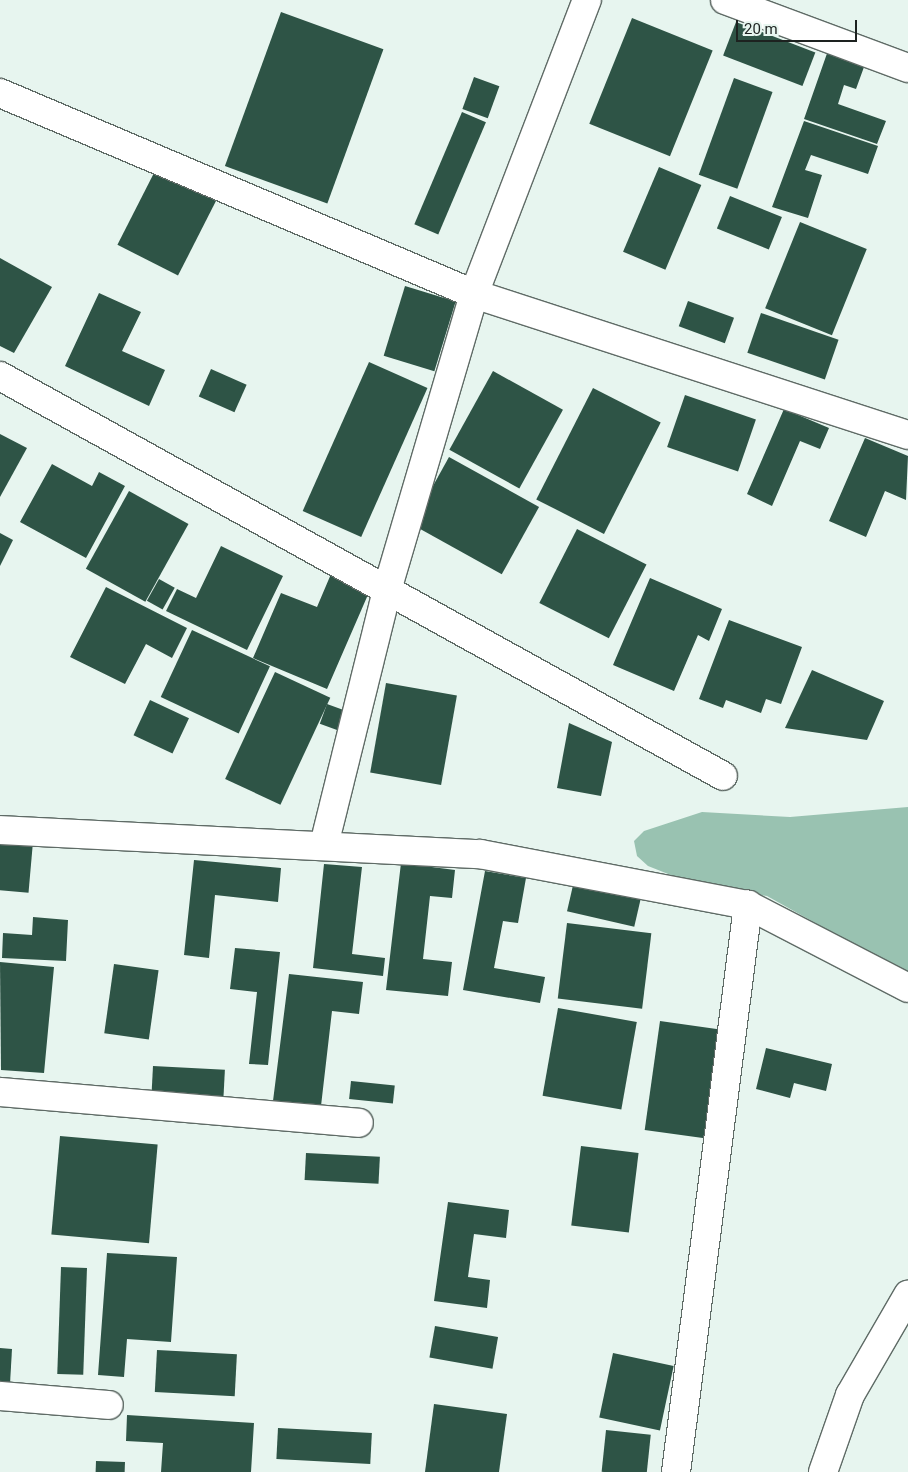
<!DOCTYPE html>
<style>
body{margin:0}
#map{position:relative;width:908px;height:1472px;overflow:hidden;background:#e7f5ef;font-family:Roboto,sans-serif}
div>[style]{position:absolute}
.water>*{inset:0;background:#99c2b1}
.building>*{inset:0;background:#2e5446;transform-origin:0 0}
.roads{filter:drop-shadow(1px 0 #5f6b66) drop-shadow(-1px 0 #5f6b66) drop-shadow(0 1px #5f6b66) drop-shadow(0 -1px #5f6b66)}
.minor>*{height:28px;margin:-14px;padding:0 14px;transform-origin:14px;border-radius:14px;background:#fff}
span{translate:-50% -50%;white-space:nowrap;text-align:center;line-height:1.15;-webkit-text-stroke:5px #e7f5ef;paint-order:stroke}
.scale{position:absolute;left:736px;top:20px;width:121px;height:22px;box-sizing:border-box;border:2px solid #1d2220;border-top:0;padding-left:6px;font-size:15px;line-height:18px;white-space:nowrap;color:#1d2220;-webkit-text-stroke:4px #e7f5ef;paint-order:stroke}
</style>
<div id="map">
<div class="water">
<i style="clip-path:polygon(908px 807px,908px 977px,882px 971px,862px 949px,767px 896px,691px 883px,648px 866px,637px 856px,634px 841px,644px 831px,702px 812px,790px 817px)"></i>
</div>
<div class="building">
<i style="left:281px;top:12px;width:109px;height:164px;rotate:20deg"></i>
<i style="left:632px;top:18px;width:87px;height:114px;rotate:22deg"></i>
<i style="left:736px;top:22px;width:85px;height:36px;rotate:21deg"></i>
<i style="clip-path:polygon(831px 42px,868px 56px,856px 89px,844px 85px,838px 104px,886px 121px,877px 144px,804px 119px)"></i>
<i style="left:474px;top:77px;width:27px;height:34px;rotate:20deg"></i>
<i style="left:734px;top:78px;width:41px;height:103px;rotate:20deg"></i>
<i style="left:462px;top:112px;width:26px;height:122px;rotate:23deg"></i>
<i style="clip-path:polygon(804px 121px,878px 146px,868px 174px,811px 155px,805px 170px,822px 175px,808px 218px,772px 207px)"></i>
<i style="left:659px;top:167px;width:46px;height:92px;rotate:23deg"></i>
<i style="left:156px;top:169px;width:68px;height:85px;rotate:27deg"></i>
<i style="left:730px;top:196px;width:56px;height:35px;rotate:22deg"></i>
<i style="left:800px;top:222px;width:72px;height:93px;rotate:22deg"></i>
<i style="clip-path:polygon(0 258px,52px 287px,14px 353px,0 346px)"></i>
<i style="left:405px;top:286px;width:53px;height:73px;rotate:17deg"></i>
<i style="clip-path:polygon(99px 293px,141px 312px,122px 351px,165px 370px,149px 406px,65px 366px)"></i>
<i style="left:688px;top:301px;width:49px;height:27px;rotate:20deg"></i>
<i style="left:761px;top:313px;width:82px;height:42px;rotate:19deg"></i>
<i style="left:369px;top:362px;width:64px;height:163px;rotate:24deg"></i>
<i style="left:211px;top:369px;width:39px;height:30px;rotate:24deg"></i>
<i style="left:493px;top:371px;width:80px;height:90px;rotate:29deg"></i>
<i style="left:593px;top:388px;width:76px;height:125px;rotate:27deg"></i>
<i style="left:685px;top:395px;width:75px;height:55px;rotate:19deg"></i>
<i style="clip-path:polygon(784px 409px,829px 428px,820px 449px,800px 441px,772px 506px,747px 494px)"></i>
<i style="clip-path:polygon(0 434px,27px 448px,0 497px)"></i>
<i style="clip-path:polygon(865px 438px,908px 456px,906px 500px,885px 491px,866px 537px,829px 521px)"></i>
<i style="left:449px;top:457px;width:103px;height:77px;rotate:29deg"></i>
<i style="clip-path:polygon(52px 464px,92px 486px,99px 472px,125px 486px,86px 558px,20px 522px)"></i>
<i style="left:129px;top:491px;width:68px;height:89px;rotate:29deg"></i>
<i style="left:577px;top:529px;width:78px;height:83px;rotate:27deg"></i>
<i style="clip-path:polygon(0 533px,13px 540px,0 566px)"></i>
<i style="clip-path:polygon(221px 546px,283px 576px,247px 650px,166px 611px,177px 589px,196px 598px)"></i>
<i style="clip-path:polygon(331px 574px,370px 590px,327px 689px,253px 658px,281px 593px,317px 607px)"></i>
<i style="clip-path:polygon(650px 578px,722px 609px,709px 641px,698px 635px,674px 691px,613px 665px)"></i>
<i style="left:159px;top:579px;width:18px;height:25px;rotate:29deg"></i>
<i style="clip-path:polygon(106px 587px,187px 628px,172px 658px,146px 644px,125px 684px,70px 657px)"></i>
<i style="clip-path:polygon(729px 620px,802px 647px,781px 704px,766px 699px,761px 713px,726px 700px,723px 708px,699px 699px)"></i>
<i style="left:192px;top:630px;width:86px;height:74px;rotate:25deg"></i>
<i style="clip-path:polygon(812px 670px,884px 701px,867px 740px,785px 728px)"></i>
<i style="left:275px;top:672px;width:61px;height:118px;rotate:25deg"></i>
<i style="left:386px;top:683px;width:72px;height:91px;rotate:10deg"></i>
<i style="left:150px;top:700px;width:43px;height:39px;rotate:25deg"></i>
<i style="left:327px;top:704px;width:30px;height:21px;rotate:20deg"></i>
<i style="clip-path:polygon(569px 723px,612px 742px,601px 796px,557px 788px)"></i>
<i style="left:0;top:840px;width:33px;height:50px;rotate:5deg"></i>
<i style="clip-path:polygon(194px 860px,281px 868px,278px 902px,215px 895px,209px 958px,184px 955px)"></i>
<i style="clip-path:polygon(401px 863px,455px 870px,452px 898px,430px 896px,423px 959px,452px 962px,448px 996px,386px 990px)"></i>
<i style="clip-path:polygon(324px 864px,362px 867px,352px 954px,385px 958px,383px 976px,313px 968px)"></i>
<i style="clip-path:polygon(485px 871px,526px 878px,518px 923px,503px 921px,494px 968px,545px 977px,540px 1003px,463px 990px)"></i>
<i style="left:574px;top:881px;width:69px;height:31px;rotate:13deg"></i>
<i style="clip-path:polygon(33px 917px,68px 920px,66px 961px,2px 958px,3px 933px,32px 935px)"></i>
<i style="left:567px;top:923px;width:85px;height:76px;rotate:7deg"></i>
<i style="clip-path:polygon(235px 948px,280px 952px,268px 1065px,249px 1064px,257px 992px,230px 989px)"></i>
<i style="clip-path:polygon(0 962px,54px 967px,44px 1073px,1px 1070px)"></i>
<i style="left:114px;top:964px;width:45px;height:70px;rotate:8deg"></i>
<i style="clip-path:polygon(289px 974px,363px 982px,359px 1014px,332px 1011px,321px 1106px,273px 1101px)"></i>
<i style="left:558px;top:1008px;width:80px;height:89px;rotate:10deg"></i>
<i style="left:660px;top:1021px;width:66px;height:110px;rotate:8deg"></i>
<i style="clip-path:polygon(766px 1048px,832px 1064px,826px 1091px,794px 1083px,790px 1098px,756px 1089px)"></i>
<i style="left:153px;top:1066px;width:72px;height:37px;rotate:3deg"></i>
<i style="left:351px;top:1081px;width:44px;height:18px;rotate:6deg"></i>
<i style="left:60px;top:1136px;width:98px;height:99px;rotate:5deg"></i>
<i style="left:581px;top:1146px;width:58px;height:80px;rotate:7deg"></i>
<i style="left:306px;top:1153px;width:74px;height:27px;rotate:3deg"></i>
<i style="clip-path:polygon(448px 1202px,509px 1210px,506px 1238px,474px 1234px,468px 1277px,490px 1280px,487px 1308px,434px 1301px)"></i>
<i style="clip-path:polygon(107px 1253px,177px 1257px,171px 1342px,127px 1339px,124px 1377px,98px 1375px)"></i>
<i style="left:61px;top:1267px;width:26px;height:107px;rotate:2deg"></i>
<i style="left:435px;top:1326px;width:64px;height:32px;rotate:10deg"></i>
<i style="clip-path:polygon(0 1348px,12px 1349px,10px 1384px,0 1384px)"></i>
<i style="left:157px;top:1350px;width:80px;height:42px;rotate:3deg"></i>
<i style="left:613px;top:1353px;width:62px;height:66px;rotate:12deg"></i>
<i style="clip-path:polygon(434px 1404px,507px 1414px,499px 1472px,425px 1472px)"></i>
<i style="clip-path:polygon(127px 1415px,254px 1423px,251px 1472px,161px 1472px,163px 1443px,126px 1441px)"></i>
<i style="left:278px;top:1428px;width:94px;height:31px;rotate:3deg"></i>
<i style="left:606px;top:1430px;width:45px;height:42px;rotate:6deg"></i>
<i style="left:96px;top:1461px;width:29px;height:11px;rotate:2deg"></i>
</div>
<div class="roads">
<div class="minor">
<i style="left:725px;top:0;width:195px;rotate:20.4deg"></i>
<i style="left:0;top:93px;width:515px;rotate:22.98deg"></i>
<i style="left:474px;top:294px;width:456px;rotate:18deg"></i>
<i style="left:0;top:376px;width:826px;rotate:28.95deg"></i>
<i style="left:0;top:830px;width:481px;rotate:2.9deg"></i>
<i style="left:480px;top:854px;width:273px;rotate:10.8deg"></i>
<i style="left:748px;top:905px;width:180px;rotate:27.4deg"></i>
<i style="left:324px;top:845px;width:263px;rotate:-76.1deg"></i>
<i style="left:387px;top:590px;width:309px;rotate:-73.6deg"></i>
<i style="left:474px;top:294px;width:315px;rotate:-69deg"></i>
<i style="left:0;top:1092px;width:360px;rotate:4.9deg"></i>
<i style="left:0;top:1396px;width:109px;rotate:4.7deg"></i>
<i style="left:676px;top:1472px;width:572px;rotate:-82.76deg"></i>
<i style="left:823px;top:1472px;width:82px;rotate:-70.7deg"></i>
<i style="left:850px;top:1395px;width:116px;rotate:-59.9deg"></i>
</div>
</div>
<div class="scale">20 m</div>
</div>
